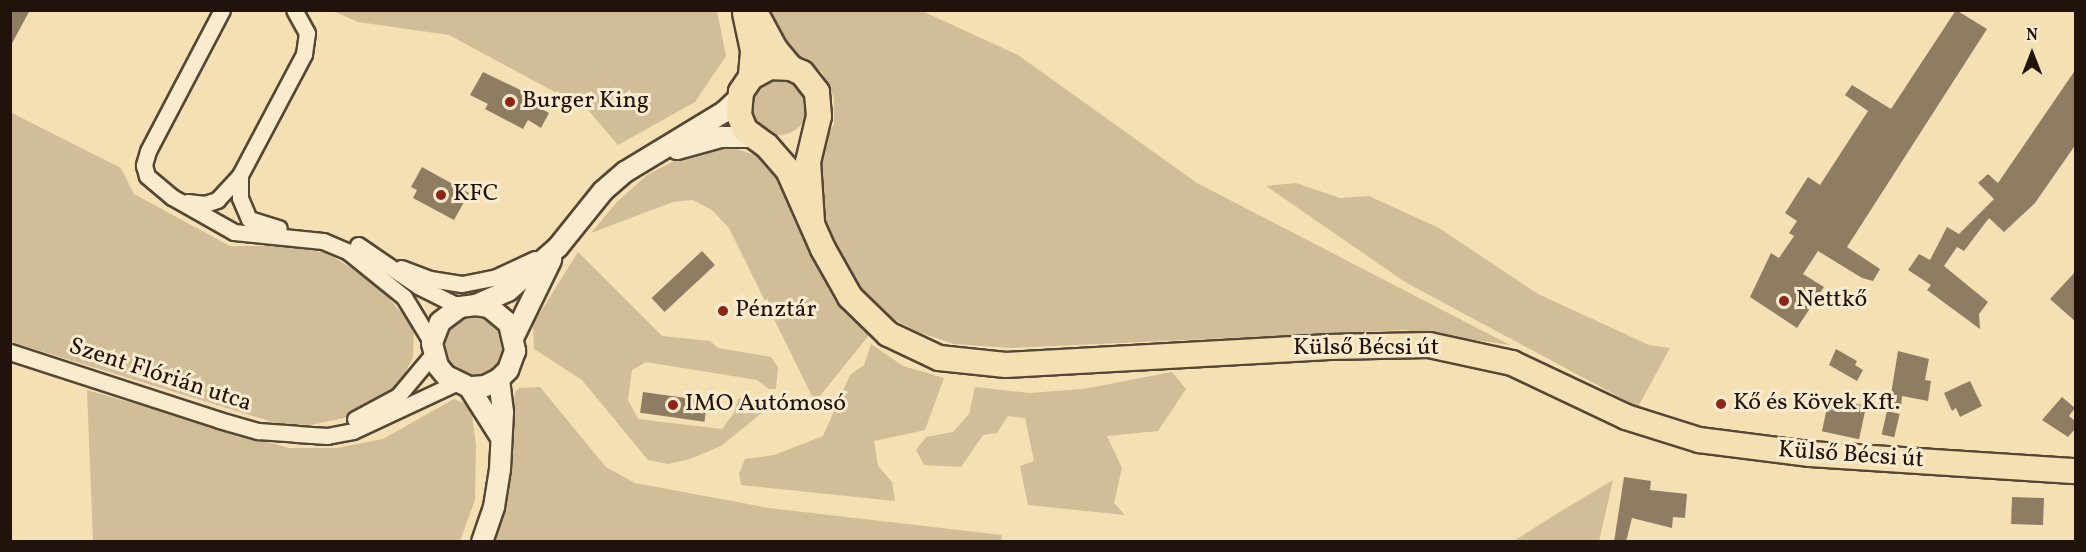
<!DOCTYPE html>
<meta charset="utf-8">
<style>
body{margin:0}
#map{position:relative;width:2086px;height:552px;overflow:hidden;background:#f5e0b4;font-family:Vollkorn,serif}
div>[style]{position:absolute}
.green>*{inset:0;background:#d1bd97}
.round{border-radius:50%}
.building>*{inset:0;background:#8f7d63;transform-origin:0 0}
.roads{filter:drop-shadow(2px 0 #564635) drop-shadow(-2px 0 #564635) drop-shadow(0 2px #564635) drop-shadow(0 -2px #564635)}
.minor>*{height:15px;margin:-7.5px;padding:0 7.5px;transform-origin:7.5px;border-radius:7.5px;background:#f8ebce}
.tertiary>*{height:20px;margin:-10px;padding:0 10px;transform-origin:10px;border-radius:10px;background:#f8ebce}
.primary>*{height:24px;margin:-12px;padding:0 12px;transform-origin:12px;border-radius:12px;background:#f5e0b4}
.dots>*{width:16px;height:16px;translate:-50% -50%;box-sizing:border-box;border:3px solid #f8ebce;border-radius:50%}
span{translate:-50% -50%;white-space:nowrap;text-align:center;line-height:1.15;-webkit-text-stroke:6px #f8ebce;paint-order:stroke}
.poi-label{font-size:24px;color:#21120b}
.left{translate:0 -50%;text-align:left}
.street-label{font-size:24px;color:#21120b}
.frame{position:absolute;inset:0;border:12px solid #21120b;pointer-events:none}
.north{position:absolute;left:2002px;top:24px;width:60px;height:60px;-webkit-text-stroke:4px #f8ebce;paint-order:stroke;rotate:0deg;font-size:16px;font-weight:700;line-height:24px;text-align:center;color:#21120b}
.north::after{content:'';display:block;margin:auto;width:21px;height:27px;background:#21120b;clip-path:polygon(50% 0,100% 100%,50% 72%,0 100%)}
</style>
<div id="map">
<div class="green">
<i style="clip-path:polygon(333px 11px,717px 11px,726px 56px,695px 102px,618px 145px,588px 110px,449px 35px,358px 22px)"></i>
<i style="clip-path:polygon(765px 11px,922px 11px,1018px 55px,1197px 183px,1510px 345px,1405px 330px,1010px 348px,954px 344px,918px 332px,873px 308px,854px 284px,836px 249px,824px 218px,817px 151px,834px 124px,834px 98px,822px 72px,785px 49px)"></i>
<i class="round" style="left:750px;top:77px;width:58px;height:58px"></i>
<i style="clip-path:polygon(10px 112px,121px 168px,134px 194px,230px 246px,282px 246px,327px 253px,356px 271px,385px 294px,414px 327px,413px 358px,398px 386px,377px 402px,344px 418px,311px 425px,276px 423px,11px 342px)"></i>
<i style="clip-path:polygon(728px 146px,766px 159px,781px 170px,843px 307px,870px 334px,815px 402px,729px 228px,712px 210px,693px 200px,673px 202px,591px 233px,617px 202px,647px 175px,678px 159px)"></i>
<i style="clip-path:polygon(1296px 183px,1340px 198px,1369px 196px,1439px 228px,1538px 294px,1649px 345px,1670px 348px,1638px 407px,1405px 282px,1266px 186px)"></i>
<i style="clip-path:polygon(578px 252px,662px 336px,710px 341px,718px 348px,771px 357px,778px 367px,776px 389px,769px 389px,757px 380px,646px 362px,632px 370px,628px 400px,638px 419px,722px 429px,734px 413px,738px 399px,749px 396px,763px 412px,721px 446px,690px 459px,668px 464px,648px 460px,582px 380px,534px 349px,533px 324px)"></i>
<i class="round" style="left:444px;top:316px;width:60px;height:60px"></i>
<i style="clip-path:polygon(871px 344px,903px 366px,944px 378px,925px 430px,874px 441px,878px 466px,892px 482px,895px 501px,741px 485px,739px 474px,745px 459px,774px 455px,823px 436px,850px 375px,864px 365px)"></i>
<i style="clip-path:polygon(1172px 372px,1186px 389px,1158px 431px,1107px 436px,1122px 468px,1114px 503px,1125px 515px,1028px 505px,1020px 466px,1034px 461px,1025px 418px,1008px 416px,997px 433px,983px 435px,961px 467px,924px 465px,916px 450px,926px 437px,953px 432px,969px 414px,975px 387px,1029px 393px,1083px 389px)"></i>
<i style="clip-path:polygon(540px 387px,606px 467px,635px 483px,769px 508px,1002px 535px,1001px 542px,494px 542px,505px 487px,515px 392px,519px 388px)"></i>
<i style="clip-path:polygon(87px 390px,289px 448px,337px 448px,383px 439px,454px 399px,471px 406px,476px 445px,475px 500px,460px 541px,93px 541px)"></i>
<i style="clip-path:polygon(1613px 480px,1599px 541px,1514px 541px,1553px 516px)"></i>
</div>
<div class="building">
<i style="clip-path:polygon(10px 10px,30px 10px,10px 47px)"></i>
<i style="clip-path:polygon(1956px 10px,1987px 29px,1847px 247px,1880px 269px,1873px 281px,1862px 278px,1818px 251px,1803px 274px,1824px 287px,1797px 328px,1750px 297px,1771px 253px,1779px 258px,1794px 236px,1789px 233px,1797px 221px,1785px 213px,1808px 177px,1820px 185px,1868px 111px,1845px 95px,1852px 85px,1891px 109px)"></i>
<i style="clip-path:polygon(2076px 69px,2076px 144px,2035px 203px,2004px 232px,1989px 218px,1964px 251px,1957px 247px,1944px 266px,1988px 302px,1979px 314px,1980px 329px,1927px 290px,1931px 285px,1908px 270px,1919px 254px,1930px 260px,1947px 227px,1959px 234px,1994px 199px,1978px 183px,1988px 174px,1998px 183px)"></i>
<i style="clip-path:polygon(483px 72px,539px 99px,536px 106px,549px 113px,541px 128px,528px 120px,523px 129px,485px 109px,488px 104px,470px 95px)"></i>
<i style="clip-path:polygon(422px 167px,469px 193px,454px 220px,413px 198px,417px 190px,411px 187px)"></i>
<i style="left:702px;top:251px;width:19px;height:69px;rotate:47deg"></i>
<i style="clip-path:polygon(2076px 271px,2076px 322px,2050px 299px)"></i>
<i style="clip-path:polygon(1836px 349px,1857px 361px,1855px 365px,1863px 370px,1857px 381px,1829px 365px)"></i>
<i style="clip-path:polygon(1898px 351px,1929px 359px,1925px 380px,1931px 381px,1928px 401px,1902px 396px,1901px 407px,1890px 400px)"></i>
<i style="clip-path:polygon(1970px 381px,1982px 406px,1960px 417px,1956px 408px,1952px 411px,1944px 393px)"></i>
<i style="left:643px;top:392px;width:65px;height:21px;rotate:8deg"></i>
<i style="clip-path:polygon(2062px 397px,2075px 408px,2069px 416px,2076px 422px,2076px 428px,2068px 437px,2042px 420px)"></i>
<i style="left:1829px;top:398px;width:38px;height:34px;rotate:12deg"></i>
<i style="left:1887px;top:411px;width:13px;height:24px;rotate:13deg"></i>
<i style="clip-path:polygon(1624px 477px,1651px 481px,1650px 490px,1687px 494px,1685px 518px,1673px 517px,1672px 528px,1632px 518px,1626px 542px,1614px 542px)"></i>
<i style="left:2012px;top:497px;width:32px;height:27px;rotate:2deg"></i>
</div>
<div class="roads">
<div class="minor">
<i style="left:222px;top:10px;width:159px;rotate:117.7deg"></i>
<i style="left:148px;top:151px;width:15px;rotate:106deg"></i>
<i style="left:144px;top:165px;width:11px;rotate:75deg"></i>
<i style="left:147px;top:176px;width:33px;rotate:40deg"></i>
<i style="left:172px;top:197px;width:71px;rotate:29.4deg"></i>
<i style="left:234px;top:232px;width:89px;rotate:5.8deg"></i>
<i style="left:323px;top:241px;width:26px;rotate:23deg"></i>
<i style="left:347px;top:251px;width:73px;rotate:38.9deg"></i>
<i style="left:404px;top:297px;width:54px;rotate:58.7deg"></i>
<i style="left:240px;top:175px;width:23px;rotate:90deg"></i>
<i style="left:240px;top:198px;width:23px;rotate:67deg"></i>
<i style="left:249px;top:219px;width:31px;rotate:17deg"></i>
<i style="left:187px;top:202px;width:18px;rotate:6deg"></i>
<i style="left:205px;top:204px;width:13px;rotate:-18deg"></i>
<i style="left:217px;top:200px;width:34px;rotate:-47deg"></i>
<i style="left:240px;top:175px;width:137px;rotate:-62.1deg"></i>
<i style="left:304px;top:54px;width:21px;rotate:-82deg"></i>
<i style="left:307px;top:33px;width:26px;rotate:-119deg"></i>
<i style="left:358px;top:245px;width:73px;rotate:34.3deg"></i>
<i style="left:418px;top:286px;width:47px;rotate:26.6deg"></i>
<i style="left:401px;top:268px;width:31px;rotate:21deg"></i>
<i style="left:430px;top:279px;width:32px;rotate:9deg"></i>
<i style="left:462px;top:284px;width:33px;rotate:-11deg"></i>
<i style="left:494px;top:278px;width:45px;rotate:-24.9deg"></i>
<i style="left:10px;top:352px;width:220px;rotate:18deg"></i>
<i style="left:219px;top:420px;width:41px;rotate:15.8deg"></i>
<i style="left:258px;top:431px;width:39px;rotate:4deg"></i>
<i style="left:297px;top:434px;width:30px;rotate:4deg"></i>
<i style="left:327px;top:436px;width:26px;rotate:-11deg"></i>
<i style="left:353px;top:431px;width:114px;rotate:-25deg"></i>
<i style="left:355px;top:419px;width:49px;rotate:-28.1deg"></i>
<i style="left:398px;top:396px;width:55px;rotate:-50.2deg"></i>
</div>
<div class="tertiary">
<i style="left:677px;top:149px;width:46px;rotate:-15.3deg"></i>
<i style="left:721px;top:137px;width:30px"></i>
<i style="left:476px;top:305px;width:13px;rotate:9deg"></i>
<i style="left:489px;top:307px;width:26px;rotate:40deg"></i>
<i style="left:509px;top:324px;width:28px;rotate:77deg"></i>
<i style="left:515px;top:351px;width:20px;rotate:110deg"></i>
<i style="left:508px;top:370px;width:13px;rotate:135deg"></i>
<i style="left:499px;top:379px;width:16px;rotate:153deg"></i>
<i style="left:485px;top:386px;width:16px;rotate:176deg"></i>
<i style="left:469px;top:387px;width:25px;rotate:-154deg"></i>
<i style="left:446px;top:376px;width:13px;rotate:-129deg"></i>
<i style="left:438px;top:366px;width:24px;rotate:-105deg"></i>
<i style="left:432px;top:343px;width:22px;rotate:-69deg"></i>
<i style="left:440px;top:322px;width:25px;rotate:-37deg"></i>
<i style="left:460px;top:307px;width:16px;rotate:-7deg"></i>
<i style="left:476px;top:305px;width:35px;rotate:-24deg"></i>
<i style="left:508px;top:291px;width:67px;rotate:-41.3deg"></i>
<i style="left:558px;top:247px;width:72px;rotate:-51.2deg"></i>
<i style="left:603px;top:191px;width:29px;rotate:-41deg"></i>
<i style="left:625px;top:172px;width:116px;rotate:-31.2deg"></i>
<i style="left:724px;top:112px;width:21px;rotate:-43deg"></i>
<i style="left:514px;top:336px;width:85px;rotate:-64deg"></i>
<i style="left:469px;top:387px;width:58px;rotate:57.7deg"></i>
<i style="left:482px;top:542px;width:37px;rotate:-71deg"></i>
<i style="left:494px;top:507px;width:38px;rotate:-81deg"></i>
<i style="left:500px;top:469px;width:57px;rotate:-87deg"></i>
<i style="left:503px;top:412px;width:33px;rotate:-97deg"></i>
</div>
<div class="primary">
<i style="left:754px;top:10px;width:44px;rotate:61.7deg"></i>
<i style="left:775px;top:49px;width:25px;rotate:50deg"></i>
<i style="left:745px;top:13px;width:40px;rotate:78deg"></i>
<i style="left:753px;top:52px;width:25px;rotate:95deg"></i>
<i style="left:812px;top:222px;width:60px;rotate:-93.8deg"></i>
<i style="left:808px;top:162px;width:47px;rotate:-76.6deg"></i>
<i style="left:819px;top:116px;width:24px;rotate:-95deg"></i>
<i style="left:817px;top:92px;width:24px;rotate:-128deg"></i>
<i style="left:802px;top:73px;width:12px;rotate:-156deg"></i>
<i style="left:791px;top:68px;width:21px;rotate:-177deg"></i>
<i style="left:770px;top:67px;width:21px;rotate:152deg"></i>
<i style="left:751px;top:77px;width:18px;rotate:124deg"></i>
<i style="left:741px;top:92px;width:23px;rotate:95deg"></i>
<i style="left:739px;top:115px;width:16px;rotate:68deg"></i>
<i style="left:745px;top:130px;width:27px;rotate:36deg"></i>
<i style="left:767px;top:146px;width:32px;rotate:49deg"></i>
<i style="left:788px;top:170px;width:86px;rotate:66.1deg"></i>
<i style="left:823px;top:249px;width:55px;rotate:60.6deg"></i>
<i style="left:850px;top:297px;width:53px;rotate:44.2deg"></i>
<i style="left:888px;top:334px;width:56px;rotate:25.2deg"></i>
<i style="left:939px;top:358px;width:67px;rotate:6deg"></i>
<i style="left:1006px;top:365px;width:324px;rotate:-3.2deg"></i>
<i style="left:1329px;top:347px;width:100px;rotate:-1.1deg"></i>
<i style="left:1429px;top:345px;width:85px;rotate:12.2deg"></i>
<i style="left:1512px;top:363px;width:126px;rotate:25.3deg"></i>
<i style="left:1626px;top:417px;width:77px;rotate:17.5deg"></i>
<i style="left:1699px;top:440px;width:112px;rotate:7.2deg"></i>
<i style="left:1810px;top:454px;width:267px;rotate:3.7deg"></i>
</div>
</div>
<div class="dots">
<i style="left:510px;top:102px;background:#8f2418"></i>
<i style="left:441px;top:195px;background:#8f2418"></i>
<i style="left:1784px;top:301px;background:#8f2418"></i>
<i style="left:723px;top:311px;background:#8f2418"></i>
<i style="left:1721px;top:404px;background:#8f2418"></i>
<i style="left:673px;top:405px;background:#8f2418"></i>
</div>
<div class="poi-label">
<span class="left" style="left:522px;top:102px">Burger King</span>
<span class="left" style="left:453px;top:195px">KFC</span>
<span class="left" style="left:1796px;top:301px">Nettkő</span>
<span class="left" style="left:735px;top:311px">Pénztár</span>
<span class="left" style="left:1733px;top:404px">Kő és Kövek Kft.</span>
<span class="left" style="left:685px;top:405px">IMO Autómosó</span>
</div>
<div class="street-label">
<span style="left:1366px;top:349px">Külső Bécsi út</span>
<span style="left:160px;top:376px;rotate:18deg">Szent Flórián utca</span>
<span style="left:1851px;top:456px;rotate:4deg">Külső Bécsi út</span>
</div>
<div class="frame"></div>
<div class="north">N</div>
</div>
